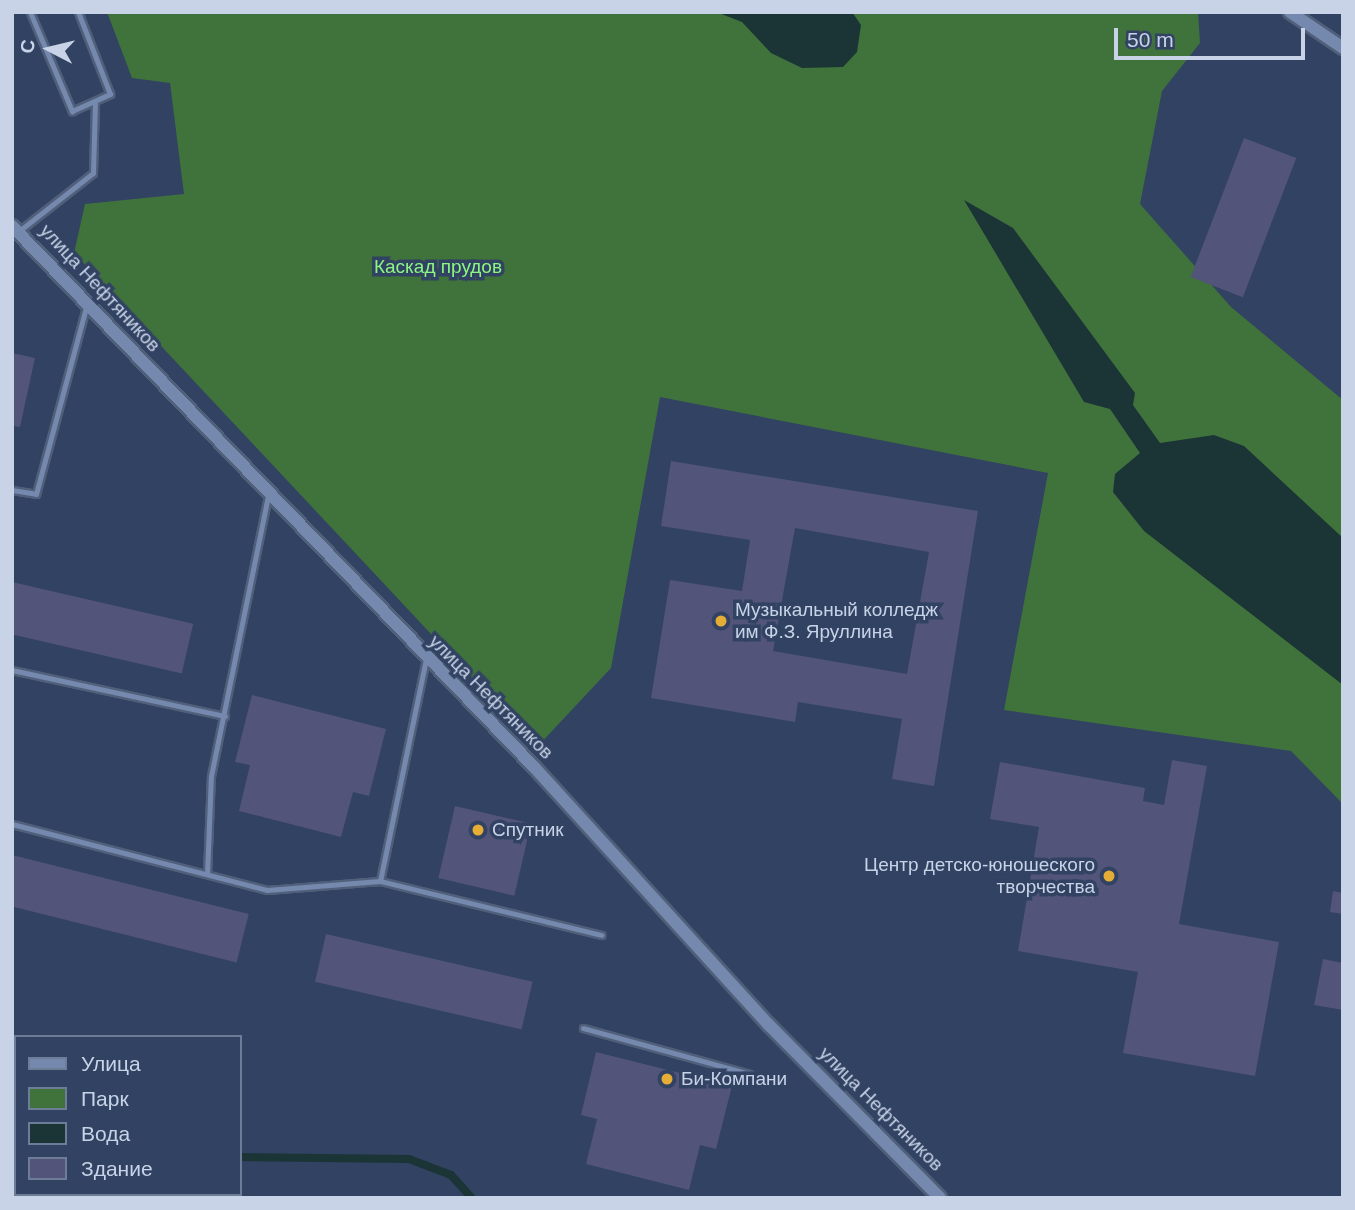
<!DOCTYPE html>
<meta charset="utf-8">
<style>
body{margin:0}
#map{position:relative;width:1355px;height:1210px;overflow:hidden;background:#314262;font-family:Helvetica,sans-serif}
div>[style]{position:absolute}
.green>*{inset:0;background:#40733b}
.water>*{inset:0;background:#1b3436}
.stream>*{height:8px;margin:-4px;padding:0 4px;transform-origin:4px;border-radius:4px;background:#1b3436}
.building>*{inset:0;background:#525479;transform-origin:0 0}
.roads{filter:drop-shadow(2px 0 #505f7a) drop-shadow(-2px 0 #505f7a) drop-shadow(0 2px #505f7a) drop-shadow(0 -2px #505f7a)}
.service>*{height:5px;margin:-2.5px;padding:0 2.5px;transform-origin:2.5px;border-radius:2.5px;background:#7589ae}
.tertiary>*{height:12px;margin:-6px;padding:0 6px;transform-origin:6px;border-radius:6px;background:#7589ae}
.dots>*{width:19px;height:19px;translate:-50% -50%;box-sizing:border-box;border:4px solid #314262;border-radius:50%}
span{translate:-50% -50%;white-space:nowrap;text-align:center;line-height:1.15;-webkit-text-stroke:7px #314262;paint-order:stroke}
.park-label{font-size:19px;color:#8bf780}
.street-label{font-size:19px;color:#c8d3e7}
.poi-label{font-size:19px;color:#c8d3e7}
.left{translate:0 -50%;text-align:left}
.right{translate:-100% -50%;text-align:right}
.frame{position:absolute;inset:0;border:14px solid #c8d3e7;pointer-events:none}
.legend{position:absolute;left:14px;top:1035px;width:228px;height:161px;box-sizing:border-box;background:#314262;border:2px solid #6d7c97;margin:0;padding:9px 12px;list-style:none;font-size:21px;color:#c8d3e7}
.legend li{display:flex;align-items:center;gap:14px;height:35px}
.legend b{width:35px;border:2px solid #6d7c97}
.north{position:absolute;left:14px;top:14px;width:70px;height:70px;-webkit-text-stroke:5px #314262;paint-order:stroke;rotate:277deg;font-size:19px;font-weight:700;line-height:28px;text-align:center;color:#c8d3e7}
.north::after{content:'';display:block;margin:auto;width:24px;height:32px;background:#c8d3e7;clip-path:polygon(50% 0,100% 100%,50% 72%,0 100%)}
.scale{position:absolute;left:1114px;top:28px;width:191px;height:32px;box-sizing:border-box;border:4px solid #c8d3e7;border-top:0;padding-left:9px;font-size:21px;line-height:24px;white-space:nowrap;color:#c8d3e7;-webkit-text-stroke:5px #314262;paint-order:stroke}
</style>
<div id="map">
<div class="green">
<i style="clip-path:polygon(107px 12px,1198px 12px,1200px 43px,1162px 91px,1140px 204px,1231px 307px,1343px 400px,1343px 804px,1291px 751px,1004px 710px,1048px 473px,660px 397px,611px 668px,537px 747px,74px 253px,85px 204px,184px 194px,170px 83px,132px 78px)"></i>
</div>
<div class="water">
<i style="clip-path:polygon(716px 12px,852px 12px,861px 25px,857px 52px,843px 67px,802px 68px,771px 53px,742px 22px)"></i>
<i style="clip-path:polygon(964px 200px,1013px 228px,1135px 393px,1133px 405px,1160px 443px,1214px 435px,1244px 446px,1343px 538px,1343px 685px,1144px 531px,1113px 492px,1115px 474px,1140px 453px,1110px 409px,1084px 402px)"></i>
</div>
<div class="stream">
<i style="left:12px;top:1110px;width:4px;rotate:-14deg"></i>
<i style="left:240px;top:1157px;width:169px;rotate:0.7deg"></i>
<i style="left:409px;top:1159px;width:45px;rotate:20.9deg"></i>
<i style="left:451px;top:1175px;width:31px;rotate:48deg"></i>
</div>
<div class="building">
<i style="left:1244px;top:138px;width:56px;height:149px;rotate:21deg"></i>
<i style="clip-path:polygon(12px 353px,35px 358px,20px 427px,12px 426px)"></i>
<i style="clip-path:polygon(evenodd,671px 461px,978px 511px,934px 786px,892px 779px,902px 719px,798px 702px,795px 722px,651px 698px,670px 580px,742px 591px,750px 540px,661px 526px,671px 461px,795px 528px,929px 552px,907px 674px,773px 651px,795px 528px)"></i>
<i style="left:12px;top:582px;width:186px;height:51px;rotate:13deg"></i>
<i style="clip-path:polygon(252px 695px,386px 729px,369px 796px,353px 792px,341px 837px,239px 811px,250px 765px,235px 762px)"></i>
<i style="clip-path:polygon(1172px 760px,1207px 766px,1179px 924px,1279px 942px,1255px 1076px,1123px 1053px,1138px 972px,1018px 951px,1039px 827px,990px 819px,1000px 762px,1145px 788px,1143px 801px,1164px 805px)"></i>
<i style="left:455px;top:806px;width:78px;height:74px;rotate:13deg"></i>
<i style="left:12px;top:855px;width:244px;height:50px;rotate:14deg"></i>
<i style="clip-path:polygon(1333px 891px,1343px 893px,1343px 914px,1330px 912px)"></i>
<i style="left:326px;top:934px;width:212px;height:49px;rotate:13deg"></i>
<i style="clip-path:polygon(1323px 959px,1343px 963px,1343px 1010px,1314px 1005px)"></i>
<i style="clip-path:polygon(596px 1052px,732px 1086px,716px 1149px,700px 1145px,689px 1190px,586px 1164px,597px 1119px,581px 1115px)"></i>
</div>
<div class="roads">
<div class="service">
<i style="left:30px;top:12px;width:108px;rotate:67deg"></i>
<i style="left:72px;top:111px;width:42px;rotate:-24.1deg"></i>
<i style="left:110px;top:94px;width:88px;rotate:-111.3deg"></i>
<i style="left:19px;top:231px;width:94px;rotate:-38.1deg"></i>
<i style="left:93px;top:173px;width:72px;rotate:-88.4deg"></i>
<i style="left:12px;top:490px;width:24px;rotate:9deg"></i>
<i style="left:36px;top:494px;width:197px;rotate:-75deg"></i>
<i style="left:12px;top:670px;width:218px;rotate:12.2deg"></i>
<i style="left:12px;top:824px;width:263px;rotate:14.5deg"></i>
<i style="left:267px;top:890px;width:113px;rotate:-4.6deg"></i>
<i style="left:380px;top:881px;width:227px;rotate:-78.3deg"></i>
<i style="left:207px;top:874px;width:98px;rotate:-87.7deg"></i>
<i style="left:211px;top:776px;width:287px;rotate:-78.5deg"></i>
<i style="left:380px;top:881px;width:228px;rotate:13.7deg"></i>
<i style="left:583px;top:1028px;width:173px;rotate:15.4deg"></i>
</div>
<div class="tertiary">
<i style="left:1290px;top:12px;width:64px;rotate:34.2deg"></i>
<i style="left:12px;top:226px;width:752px;rotate:46.02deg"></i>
<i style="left:534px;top:767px;width:349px;rotate:47.7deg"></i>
<i style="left:769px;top:1025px;width:243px;rotate:45.3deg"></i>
</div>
</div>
<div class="dots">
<i style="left:721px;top:621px;background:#e5ad35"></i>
<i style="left:478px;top:830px;background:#e5ad35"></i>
<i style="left:1109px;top:876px;background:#e5ad35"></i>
<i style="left:667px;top:1079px;background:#e5ad35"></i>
</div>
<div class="park-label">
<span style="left:438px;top:267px">Каскад прудов</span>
</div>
<div class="street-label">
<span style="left:100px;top:288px;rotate:47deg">улица Нефтяников</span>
<span style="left:491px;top:697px;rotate:45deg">улица Нефтяников</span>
<span style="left:881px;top:1109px;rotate:45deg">улица Нефтяников</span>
</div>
<div class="poi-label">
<span class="left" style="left:735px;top:621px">Музыкальный колледж<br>им Ф.З. Яруллина</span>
<span class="left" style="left:492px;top:830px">Спутник</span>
<span class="right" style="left:1095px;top:876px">Центр детско-юношеского<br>творчества</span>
<span class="left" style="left:681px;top:1079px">Би-Компани</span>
</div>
<div class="frame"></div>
<ul class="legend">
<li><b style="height:9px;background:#7589ae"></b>Улица</li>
<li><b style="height:19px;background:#40733b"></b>Парк</li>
<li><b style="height:19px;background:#1b3436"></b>Вода</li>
<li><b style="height:19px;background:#525479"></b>Здание</li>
</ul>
<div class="north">С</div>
<div class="scale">50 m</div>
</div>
